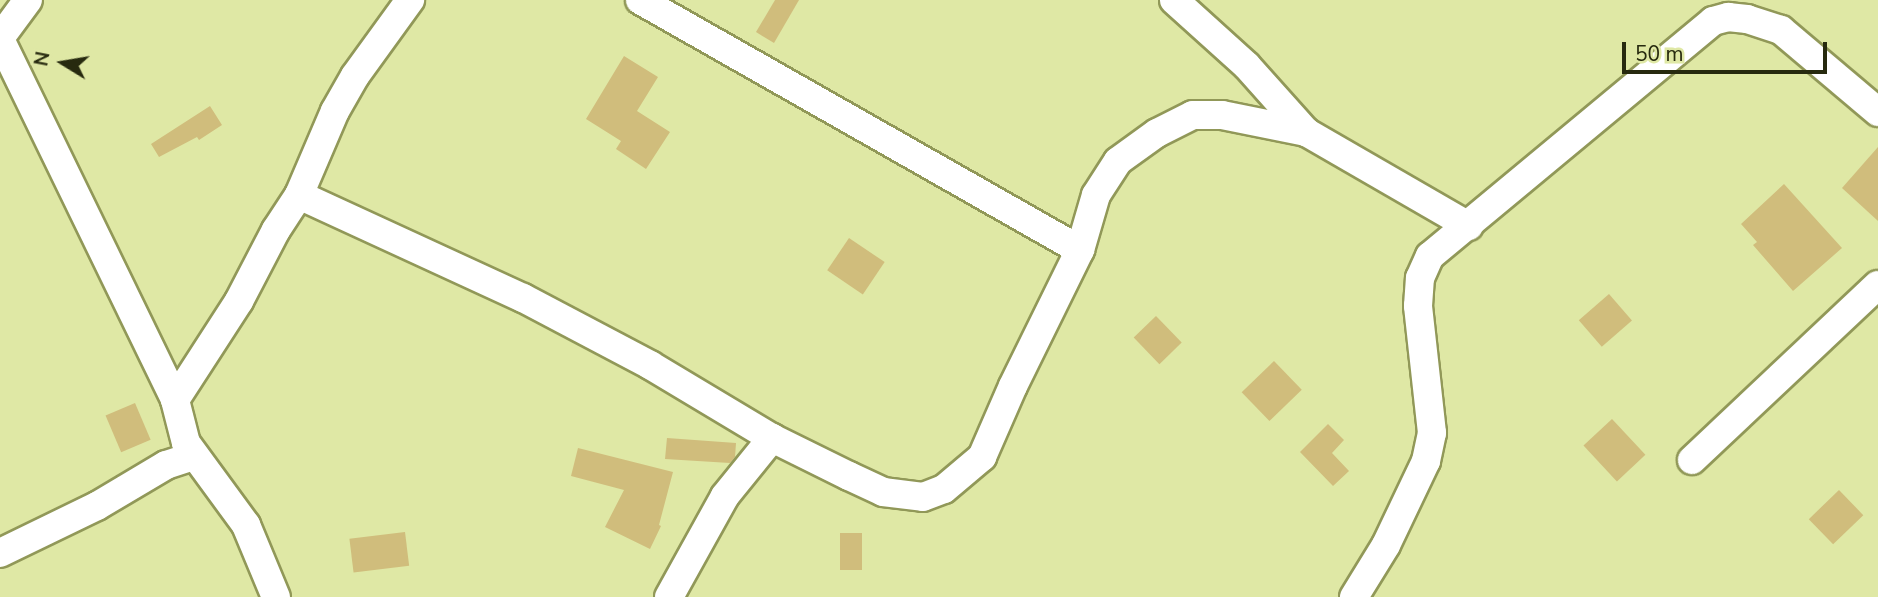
<!DOCTYPE html>
<style>
body{margin:0}
#map{position:relative;width:1878px;height:597px;overflow:hidden;background:#dfe8a5;font-family:"Nunito Sans",sans-serif}
div>[style]{position:absolute}
.building>*{inset:0;background:#d0bd7c;transform-origin:0 0}
.roads{filter:drop-shadow(2px 0 #919858) drop-shadow(-2px 0 #919858) drop-shadow(0 2px #919858) drop-shadow(0 -2px #919858)}
.minor>*{height:28px;margin:-14px;padding:0 14px;transform-origin:14px;border-radius:14px;background:#fff}
span{translate:-50% -50%;white-space:nowrap;text-align:center;line-height:1.15;-webkit-text-stroke:5px #dfe8a5;paint-order:stroke}
.north{position:absolute;left:28px;top:28px;width:70px;height:70px;-webkit-text-stroke:5px #dfe8a5;paint-order:stroke;rotate:281deg;font-size:19px;font-weight:700;line-height:28px;text-align:center;color:#272a0f}
.north::after{content:'';display:block;margin:auto;width:24px;height:32px;background:#272a0f;clip-path:polygon(50% 0,100% 100%,50% 72%,0 100%)}
.scale{position:absolute;left:1622px;top:42px;width:205px;height:32px;box-sizing:border-box;border:4px solid #272a0f;border-top:0;padding-left:9px;font-size:21px;line-height:24px;white-space:nowrap;color:#272a0f;-webkit-text-stroke:5px #dfe8a5;paint-order:stroke}
</style>
<div id="map">
<div class="building">
<i style="clip-path:polygon(775px 0,799px 0,774px 43px,756px 32px)"></i>
<i style="clip-path:polygon(624px 56px,658px 77px,637px 111px,670px 132px,646px 169px,616px 149px,621px 141px,586px 119px)"></i>
<i style="clip-path:polygon(210px 106px,222px 125px,199px 140px,197px 137px,159px 157px,151px 144px)"></i>
<i style="clip-path:polygon(1878px 147px,1878px 221px,1842px 188px)"></i>
<i style="clip-path:polygon(1784px 184px,1842px 248px,1793px 291px,1753px 245px,1757px 242px,1741px 224px)"></i>
<i style="left:849px;top:238px;width:43px;height:39px;rotate:34deg"></i>
<i style="left:1609px;top:294px;width:35px;height:40px;rotate:49deg"></i>
<i style="left:1156px;top:316px;width:37px;height:31px;rotate:46deg"></i>
<i style="left:1274px;top:361px;width:40px;height:45px;rotate:46deg"></i>
<i style="left:135px;top:403px;width:40px;height:32px;rotate:67deg"></i>
<i style="left:1612px;top:419px;width:49px;height:39px;rotate:47deg"></i>
<i style="clip-path:polygon(1328px 424px,1344px 440px,1332px 453px,1349px 471px,1333px 486px,1300px 452px)"></i>
<i style="clip-path:polygon(667px 438px,736px 443px,735px 457px,730px 463px,665px 459px)"></i>
<i style="clip-path:polygon(578px 448px,673px 472px,659px 525px,661px 526px,650px 549px,605px 527px,624px 490px,571px 476px)"></i>
<i style="left:1839px;top:490px;width:35px;height:42px;rotate:46deg"></i>
<i style="left:405px;top:532px;width:34px;height:56px;rotate:83deg"></i>
<i style="left:840px;top:533px;width:22px;height:37px"></i>
</div>
<div class="roads">
<div class="minor">
<i style="left:640px;top:0;width:506px;rotate:29.6deg"></i>
<i style="left:1174px;top:0;width:98px;rotate:42.1deg"></i>
<i style="left:1247px;top:66px;width:89px;rotate:48.2deg"></i>
<i style="left:0;top:38px;width:47px;rotate:-53.6deg"></i>
<i style="left:0;top:39px;width:401px;rotate:64.1deg"></i>
<i style="left:175px;top:400px;width:44px;rotate:75.7deg"></i>
<i style="left:186px;top:443px;width:102px;rotate:53.8deg"></i>
<i style="left:246px;top:525px;width:78px;rotate:67.4deg"></i>
<i style="left:299px;top:195px;width:247px;rotate:24.7deg"></i>
<i style="left:523px;top:298px;width:144px;rotate:27.8deg"></i>
<i style="left:650px;top:365px;width:142px;rotate:30.9deg"></i>
<i style="left:772px;top:438px;width:86px;rotate:26.3deg"></i>
<i style="left:849px;top:476px;width:38px;rotate:25deg"></i>
<i style="left:883px;top:492px;width:40px;rotate:7.1deg"></i>
<i style="left:923px;top:497px;width:22px;rotate:-21deg"></i>
<i style="left:944px;top:489px;width:50px;rotate:-40.1deg"></i>
<i style="left:982px;top:457px;width:77px;rotate:-66.4deg"></i>
<i style="left:1013px;top:386px;width:152px;rotate:-63.8deg"></i>
<i style="left:1080px;top:250px;width:57px;rotate:-73.8deg"></i>
<i style="left:1096px;top:195px;width:40px;rotate:-57.1deg"></i>
<i style="left:1118px;top:161px;width:48px;rotate:-35.7deg"></i>
<i style="left:1157px;top:133px;width:40px;rotate:-26.6deg"></i>
<i style="left:1193px;top:115px;width:29px"></i>
<i style="left:1222px;top:115px;width:86px;rotate:11.4deg"></i>
<i style="left:1306px;top:132px;width:188px;rotate:30deg"></i>
<i style="left:175px;top:400px;width:118px;rotate:-57.1deg"></i>
<i style="left:239px;top:301px;width:80px;rotate:-62.5deg"></i>
<i style="left:276px;top:230px;width:42px;rotate:-56.7deg"></i>
<i style="left:299px;top:195px;width:91px;rotate:-66.8deg"></i>
<i style="left:335px;top:111px;width:40px;rotate:-60.3deg"></i>
<i style="left:355px;top:76px;width:94px;rotate:-54.1deg"></i>
<i style="left:1692px;top:460px;width:255px;rotate:-43.3deg"></i>
<i style="left:0;top:553px;width:108px;rotate:-25.9deg"></i>
<i style="left:97px;top:506px;width:80px;rotate:-30.7deg"></i>
<i style="left:166px;top:465px;width:29px;rotate:-18deg"></i>
<i style="left:669px;top:597px;width:115px;rotate:-61deg"></i>
<i style="left:725px;top:496px;width:75px;rotate:-51deg"></i>
<i style="left:1354px;top:597px;width:61px;rotate:-58.4deg"></i>
<i style="left:1386px;top:545px;width:93px;rotate:-64.5deg"></i>
<i style="left:1426px;top:461px;width:29px;rotate:-78deg"></i>
<i style="left:1432px;top:433px;width:128px;rotate:-96.3deg"></i>
<i style="left:1418px;top:306px;width:28px;rotate:-86deg"></i>
<i style="left:1420px;top:278px;width:24px;rotate:-66deg"></i>
<i style="left:1430px;top:256px;width:368px;rotate:-39.7deg"></i>
<i style="left:1713px;top:21px;width:16px;rotate:-15deg"></i>
<i style="left:1728px;top:17px;width:19px;rotate:6deg"></i>
<i style="left:1747px;top:19px;width:36px;rotate:18deg"></i>
<i style="left:1781px;top:30px;width:127px;rotate:40.2deg"></i>
</div>
</div>
<div class="north">N</div>
<div class="scale">50 m</div>
</div>
